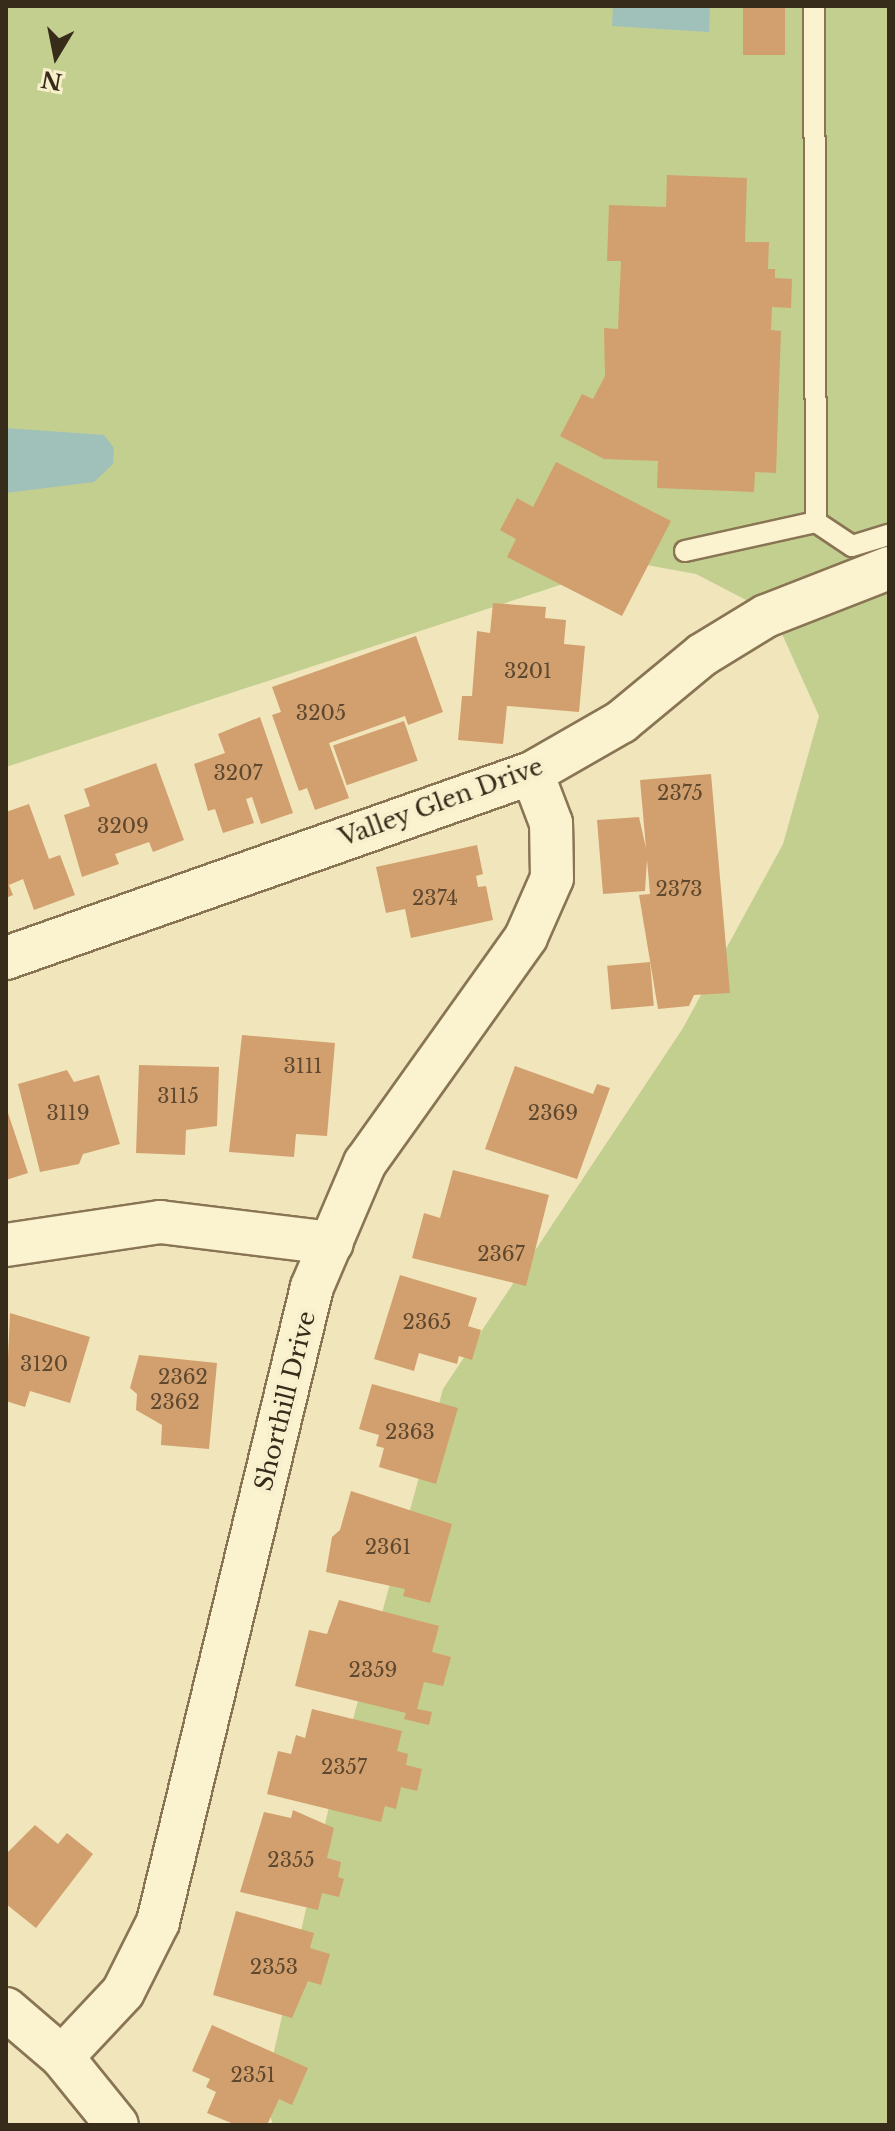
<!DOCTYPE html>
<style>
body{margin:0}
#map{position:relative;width:895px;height:2131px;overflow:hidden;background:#f1e5bc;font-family:"Libre Baskerville",serif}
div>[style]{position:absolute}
.green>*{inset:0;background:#c3cf8f}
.water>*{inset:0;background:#a0c1ba}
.building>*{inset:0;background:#d2a06e;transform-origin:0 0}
.roads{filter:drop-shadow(2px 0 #897554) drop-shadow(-2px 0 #897554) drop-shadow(0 2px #897554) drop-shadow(0 -2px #897554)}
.service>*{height:20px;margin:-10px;padding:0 10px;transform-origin:10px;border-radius:10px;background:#fbf2cf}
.minor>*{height:42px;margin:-21px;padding:0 21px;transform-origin:21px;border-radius:21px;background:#fbf2cf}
span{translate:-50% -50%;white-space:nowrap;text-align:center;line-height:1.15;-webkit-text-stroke:8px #f8efcc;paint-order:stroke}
.number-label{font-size:20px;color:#5e482f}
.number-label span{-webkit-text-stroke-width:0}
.street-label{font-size:24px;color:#372b1a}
.frame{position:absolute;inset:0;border:8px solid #372b1a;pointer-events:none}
.north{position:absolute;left:16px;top:16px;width:80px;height:80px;-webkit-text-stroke:6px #f8efcc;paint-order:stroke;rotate:190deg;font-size:22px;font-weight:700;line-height:32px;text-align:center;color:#372b1a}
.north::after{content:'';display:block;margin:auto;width:28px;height:36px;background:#372b1a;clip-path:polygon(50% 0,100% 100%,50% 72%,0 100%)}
</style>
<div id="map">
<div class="green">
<i style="clip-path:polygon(6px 6px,889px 6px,889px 2125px,273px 2125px,264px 2096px,328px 1811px,443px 1389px,683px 1028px,783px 844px,819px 716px,773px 614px,696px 574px,630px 562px,6px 767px)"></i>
</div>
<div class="water">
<i style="clip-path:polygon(613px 6px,710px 6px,709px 32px,612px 26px)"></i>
<i style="clip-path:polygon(6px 428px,104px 435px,114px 448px,113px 464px,94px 482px,6px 493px)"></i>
</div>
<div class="building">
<i style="left:743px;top:6px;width:42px;height:49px"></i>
<i style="clip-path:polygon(667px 175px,747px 178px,745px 242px,769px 242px,768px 269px,775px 269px,775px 278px,792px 279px,791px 308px,772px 307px,771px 330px,781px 331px,776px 473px,755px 472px,754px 492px,657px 488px,658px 461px,604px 459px,560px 436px,582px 394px,593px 399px,605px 376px,604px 328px,618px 329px,621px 261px,607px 261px,609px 205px,666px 207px)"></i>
<i style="clip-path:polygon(556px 462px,671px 521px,622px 616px,507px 557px,516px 539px,500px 530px,517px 498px,533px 507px)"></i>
<i style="clip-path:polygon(493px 603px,546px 607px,545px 618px,566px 620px,564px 644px,585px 646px,579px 712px,507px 706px,503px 744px,458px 740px,462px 696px,472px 696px,477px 631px,490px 633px)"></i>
<i style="clip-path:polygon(416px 636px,443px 712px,408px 725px,405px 716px,329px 743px,349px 798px,315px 810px,307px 788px,299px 791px,272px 715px,281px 712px,272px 687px)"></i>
<i style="clip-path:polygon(260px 717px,293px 813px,261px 824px,252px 797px,246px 799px,254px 823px,223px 833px,215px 809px,208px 811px,194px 764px,225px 753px,218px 734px)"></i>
<i style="left:404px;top:721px;width:42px;height:75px;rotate:71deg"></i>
<i style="clip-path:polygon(156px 763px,184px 840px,153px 852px,149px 842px,115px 854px,119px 864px,82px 877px,64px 815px,90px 806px,84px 789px)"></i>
<i style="clip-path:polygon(711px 774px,730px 993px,694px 995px,689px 1006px,658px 1009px,639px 895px,650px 894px,647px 860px,645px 891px,603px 894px,597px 820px,639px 817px,646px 848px,640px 780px)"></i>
<i style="clip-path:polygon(29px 804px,49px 859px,60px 855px,75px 895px,34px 910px,23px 879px,9px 885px,13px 895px,6px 898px,6px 812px)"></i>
<i style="clip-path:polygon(477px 845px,483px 874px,476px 876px,478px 887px,486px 886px,493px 920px,411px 938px,405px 909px,386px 913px,376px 867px)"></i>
<i style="left:650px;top:962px;width:44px;height:43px;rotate:85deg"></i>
<i style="clip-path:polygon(242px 1035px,335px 1043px,327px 1136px,296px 1134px,294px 1157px,229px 1152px)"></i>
<i style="clip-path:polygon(139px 1065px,219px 1067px,217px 1126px,186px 1130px,185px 1155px,136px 1153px)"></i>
<i style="clip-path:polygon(515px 1066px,593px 1094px,597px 1084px,610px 1088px,577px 1179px,485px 1149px)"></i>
<i style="clip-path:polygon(67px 1070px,74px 1082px,99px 1075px,120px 1144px,83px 1154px,79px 1164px,40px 1172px,18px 1084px)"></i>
<i style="clip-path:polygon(6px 1107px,28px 1173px,6px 1180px)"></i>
<i style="clip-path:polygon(453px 1170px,549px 1195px,526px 1286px,412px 1258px,424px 1213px,440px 1218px)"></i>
<i style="clip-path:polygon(400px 1275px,477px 1298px,468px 1326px,481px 1330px,472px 1360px,459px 1356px,457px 1364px,419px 1353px,414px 1371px,374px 1359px)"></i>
<i style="clip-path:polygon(10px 1313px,90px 1337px,70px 1403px,30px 1391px,25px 1407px,6px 1401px)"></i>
<i style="clip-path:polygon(139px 1355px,217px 1363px,209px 1449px,161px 1445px,162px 1425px,136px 1410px,137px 1394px,130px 1388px)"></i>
<i style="clip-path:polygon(372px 1384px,458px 1408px,436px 1484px,379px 1467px,384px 1448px,376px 1446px,379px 1435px,359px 1429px)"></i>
<i style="clip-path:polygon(351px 1491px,452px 1524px,430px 1603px,403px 1596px,405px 1589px,326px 1572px,332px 1537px,340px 1530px)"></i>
<i style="clip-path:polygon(339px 1600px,439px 1626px,432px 1652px,451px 1657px,443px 1686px,424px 1682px,417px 1709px,432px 1712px,429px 1725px,404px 1719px,406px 1713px,295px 1686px,309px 1630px,327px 1634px)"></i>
<i style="clip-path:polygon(312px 1709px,402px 1731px,397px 1751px,408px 1754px,406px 1765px,422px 1769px,417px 1791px,401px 1787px,396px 1809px,385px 1806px,381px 1822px,267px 1794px,278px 1751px,291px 1754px,296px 1735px,305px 1738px)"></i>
<i style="clip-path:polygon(293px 1810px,334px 1828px,327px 1858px,341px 1862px,338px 1877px,344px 1879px,339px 1897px,322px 1893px,318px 1910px,240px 1892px,264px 1812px,291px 1818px)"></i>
<i style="clip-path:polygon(35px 1825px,58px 1844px,67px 1833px,93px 1854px,36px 1928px,6px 1904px,6px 1854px)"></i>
<i style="clip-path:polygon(236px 1911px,314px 1933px,310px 1948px,330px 1954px,321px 1985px,308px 1981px,292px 2018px,213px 1995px)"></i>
<i style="clip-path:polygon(212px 2025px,308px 2068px,292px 2105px,279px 2099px,267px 2125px,236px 2125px,207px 2113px,216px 2092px,206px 2087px,210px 2079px,192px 2071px)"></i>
</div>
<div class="roads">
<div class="service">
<i style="left:814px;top:6px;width:516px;rotate:89.78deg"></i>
<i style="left:816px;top:522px;width:43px;rotate:33.7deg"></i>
<i style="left:852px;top:546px;width:39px;rotate:-17deg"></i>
<i style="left:685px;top:551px;width:134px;rotate:-12.5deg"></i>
</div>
<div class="minor">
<i style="left:6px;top:958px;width:558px;rotate:-19.38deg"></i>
<i style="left:532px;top:773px;width:103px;rotate:-29.8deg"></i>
<i style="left:621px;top:722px;width:105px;rotate:-39.6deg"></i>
<i style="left:702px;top:655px;width:75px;rotate:-31.4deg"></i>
<i style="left:766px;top:616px;width:132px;rotate:-21.3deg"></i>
<i style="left:6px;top:1245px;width:156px;rotate:-8.5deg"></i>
<i style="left:160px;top:1222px;width:173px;rotate:7deg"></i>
<i style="left:6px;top:2009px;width:74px;rotate:40.6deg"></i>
<i style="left:62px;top:2057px;width:87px;rotate:51deg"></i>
<i style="left:62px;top:2057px;width:89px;rotate:-46.8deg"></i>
<i style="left:123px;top:1992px;width:78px;rotate:-63.4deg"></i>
<i style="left:158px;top:1922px;width:653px;rotate:-76.37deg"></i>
<i style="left:312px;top:1287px;width:135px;rotate:-66.9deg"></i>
<i style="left:365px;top:1163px;width:277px;rotate:-54.5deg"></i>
<i style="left:526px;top:937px;width:64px;rotate:-66.2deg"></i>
<i style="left:552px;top:878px;width:55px;rotate:-91deg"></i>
<i style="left:551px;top:823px;width:53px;rotate:-110.8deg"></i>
</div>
</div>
<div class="number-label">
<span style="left:528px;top:671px">3201</span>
<span style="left:321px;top:713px">3205</span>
<span style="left:238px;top:773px">3207</span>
<span style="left:680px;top:793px">2375</span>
<span style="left:123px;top:826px">3209</span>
<span style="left:679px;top:889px">2373</span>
<span style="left:435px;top:898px">2374</span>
<span style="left:303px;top:1066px">3111</span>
<span style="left:178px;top:1096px">3115</span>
<span style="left:68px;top:1113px">3119</span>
<span style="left:553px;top:1113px">2369</span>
<span style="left:501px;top:1254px">2367</span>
<span style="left:427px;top:1322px">2365</span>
<span style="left:44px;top:1364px">3120</span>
<span style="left:183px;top:1377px">2362</span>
<span style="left:175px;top:1402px">2362</span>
<span style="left:410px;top:1432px">2363</span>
<span style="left:388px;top:1547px">2361</span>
<span style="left:373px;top:1670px">2359</span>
<span style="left:344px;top:1767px">2357</span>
<span style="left:291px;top:1860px">2355</span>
<span style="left:274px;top:1967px">2353</span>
<span style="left:253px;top:2075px">2351</span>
</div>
<div class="street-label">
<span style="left:441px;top:802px;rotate:-20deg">Valley Glen Drive</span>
<span style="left:285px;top:1401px;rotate:-76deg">Shorthill Drive</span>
</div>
<div class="frame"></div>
<div class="north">N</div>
</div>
